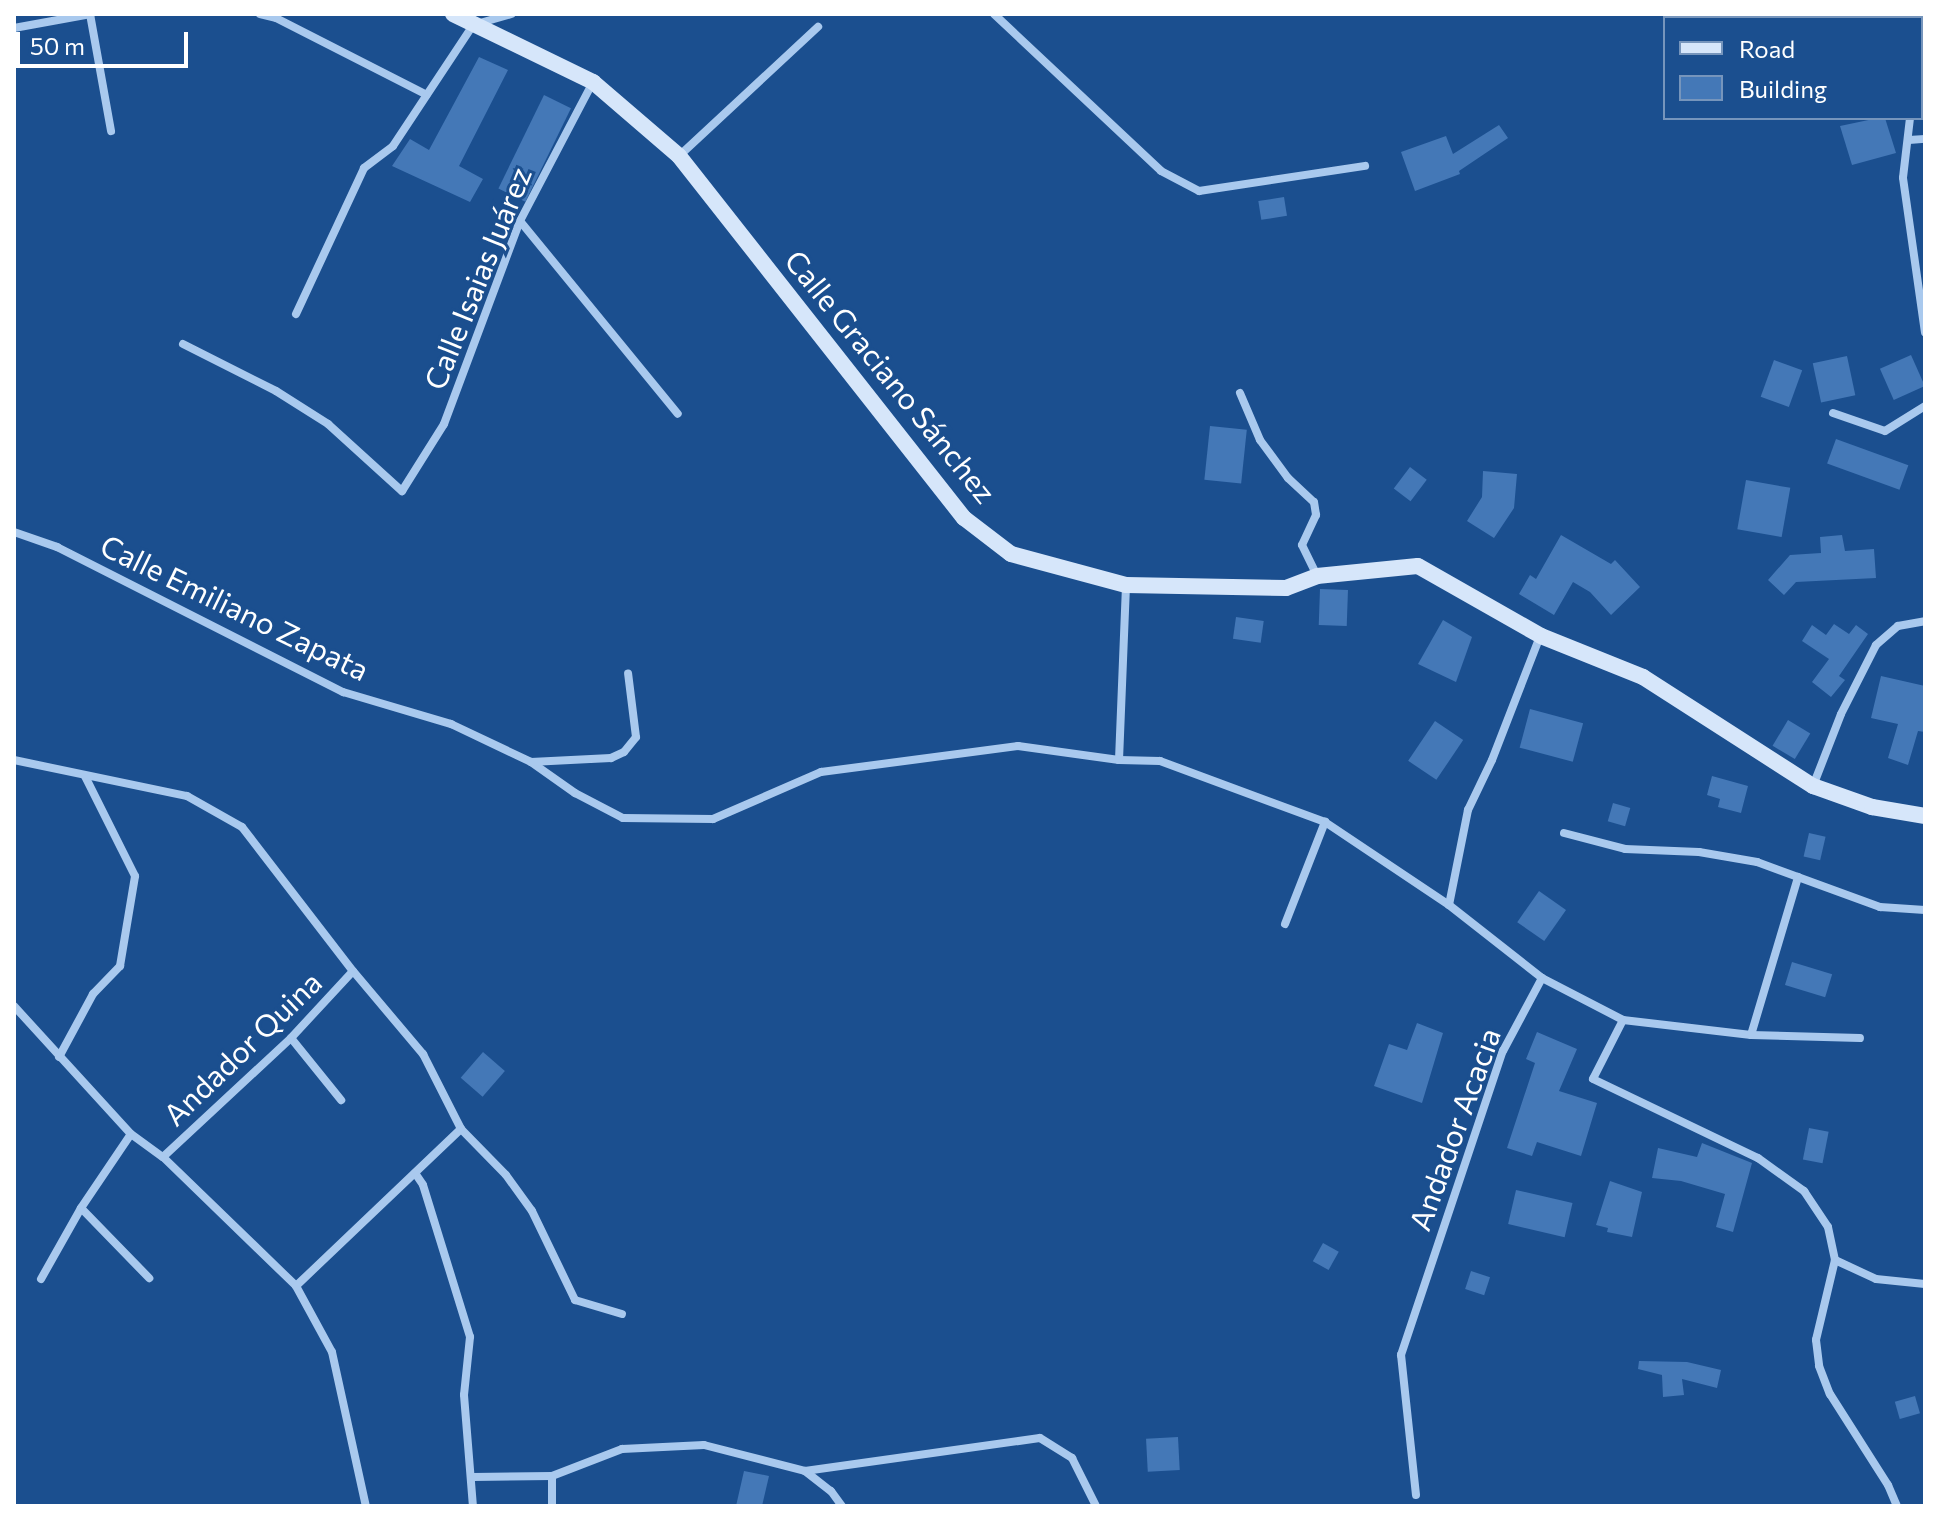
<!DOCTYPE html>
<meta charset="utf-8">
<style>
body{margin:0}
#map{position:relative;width:1939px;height:1520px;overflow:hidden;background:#1b4f8f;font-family:Commissioner,sans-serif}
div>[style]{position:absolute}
.building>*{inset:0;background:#4478b7;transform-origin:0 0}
.street>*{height:8px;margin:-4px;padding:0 4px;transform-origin:4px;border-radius:4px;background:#a9c9ee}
.secondary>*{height:16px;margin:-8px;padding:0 8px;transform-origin:8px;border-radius:8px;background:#d6e6fa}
span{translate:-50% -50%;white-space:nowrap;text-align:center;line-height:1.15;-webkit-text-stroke:6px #1b4f8f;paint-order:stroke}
.street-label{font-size:30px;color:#fff}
.frame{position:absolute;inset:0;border:16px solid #fff;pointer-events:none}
.legend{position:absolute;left:1663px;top:16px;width:260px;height:104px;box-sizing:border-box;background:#1b4f8f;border:2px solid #7695bc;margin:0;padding:10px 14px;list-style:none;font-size:24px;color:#fff}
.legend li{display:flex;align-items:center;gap:16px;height:40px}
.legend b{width:40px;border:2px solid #7695bc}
.scale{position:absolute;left:16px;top:32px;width:172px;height:36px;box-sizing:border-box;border:4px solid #fff;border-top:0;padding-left:10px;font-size:24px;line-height:28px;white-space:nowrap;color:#fff;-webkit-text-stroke:6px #1b4f8f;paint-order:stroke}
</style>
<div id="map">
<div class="building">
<i style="clip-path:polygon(479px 57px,508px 70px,459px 166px,483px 179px,470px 202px,392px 166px,410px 139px,429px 150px)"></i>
<i style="left:544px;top:95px;width:30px;height:104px;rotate:26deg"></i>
<i style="clip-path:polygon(1878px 118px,1885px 118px,1896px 153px,1852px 165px,1840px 126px)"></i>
<i style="clip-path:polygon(1499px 125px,1508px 138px,1459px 171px,1460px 174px,1415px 191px,1401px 152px,1446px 136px,1453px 154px)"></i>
<i style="left:1284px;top:197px;width:19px;height:26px;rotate:81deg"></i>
<i style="left:1911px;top:355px;width:34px;height:34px;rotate:66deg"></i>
<i style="left:1847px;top:356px;width:40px;height:35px;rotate:78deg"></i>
<i style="left:1774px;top:360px;width:30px;height:39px;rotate:20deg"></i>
<i style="left:1210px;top:426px;width:37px;height:54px;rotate:6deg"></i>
<i style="left:1836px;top:439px;width:77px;height:26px;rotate:20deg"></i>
<i style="left:1410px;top:467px;width:21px;height:27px;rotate:37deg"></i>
<i style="clip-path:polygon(1483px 471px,1517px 474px,1514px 508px,1494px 538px,1467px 521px,1482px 497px)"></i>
<i style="left:1746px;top:480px;width:45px;height:50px;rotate:10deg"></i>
<i style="clip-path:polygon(1561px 535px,1611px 564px,1615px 560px,1640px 587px,1611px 615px,1590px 592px,1573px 582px,1554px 615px,1519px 594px,1530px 575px,1536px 579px)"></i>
<i style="clip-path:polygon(1842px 535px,1845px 551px,1874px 549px,1876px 578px,1796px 582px,1784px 595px,1768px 580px,1790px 555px,1821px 553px,1820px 537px)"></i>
<i style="left:1320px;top:589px;width:28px;height:36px;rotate:2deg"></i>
<i style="left:1236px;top:617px;width:28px;height:22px;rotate:8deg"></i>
<i style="clip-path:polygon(1443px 620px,1472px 637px,1456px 682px,1418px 664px)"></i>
<i style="clip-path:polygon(1834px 624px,1849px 634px,1856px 625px,1868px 634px,1839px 676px,1845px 680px,1831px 697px,1812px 682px,1829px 659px,1802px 641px,1812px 625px,1826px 635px)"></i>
<i style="clip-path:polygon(1881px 676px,1925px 686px,1925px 732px,1918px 731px,1908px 765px,1888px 758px,1898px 724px,1871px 718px)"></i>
<i style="left:1530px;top:709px;width:55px;height:40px;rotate:15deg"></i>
<i style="left:1788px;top:720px;width:26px;height:30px;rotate:31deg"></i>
<i style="left:1435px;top:721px;width:34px;height:48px;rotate:34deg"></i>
<i style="clip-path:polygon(1712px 776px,1748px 786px,1741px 813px,1718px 807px,1720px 799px,1707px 795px)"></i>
<i style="left:1613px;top:803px;width:18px;height:19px;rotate:16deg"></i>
<i style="left:1809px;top:833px;width:17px;height:24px;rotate:13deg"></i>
<i style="left:1539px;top:891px;width:33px;height:38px;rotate:35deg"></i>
<i style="left:1792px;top:962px;width:42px;height:24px;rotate:17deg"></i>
<i style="clip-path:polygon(1417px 1023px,1443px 1033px,1422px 1103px,1374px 1086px,1389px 1044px,1407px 1050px)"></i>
<i style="clip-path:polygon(1537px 1032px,1577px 1049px,1559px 1091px,1597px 1103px,1581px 1156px,1537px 1142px,1532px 1156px,1507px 1148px,1535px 1063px,1526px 1059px)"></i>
<i style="left:483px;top:1052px;width:29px;height:34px;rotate:41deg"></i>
<i style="left:1809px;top:1128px;width:20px;height:32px;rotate:11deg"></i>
<i style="clip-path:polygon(1702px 1143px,1752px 1163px,1733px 1232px,1716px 1227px,1725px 1194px,1681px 1181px,1652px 1178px,1658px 1148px,1697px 1157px)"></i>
<i style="clip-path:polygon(1610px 1181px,1642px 1192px,1632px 1237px,1607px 1232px,1608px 1228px,1596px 1225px)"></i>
<i style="left:1516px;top:1190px;width:58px;height:35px;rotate:13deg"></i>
<i style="left:1323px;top:1243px;width:18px;height:21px;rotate:29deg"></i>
<i style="left:1471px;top:1271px;width:20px;height:19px;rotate:18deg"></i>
<i style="clip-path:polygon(1639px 1361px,1687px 1362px,1721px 1370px,1717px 1388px,1682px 1379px,1684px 1395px,1663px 1397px,1662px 1375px,1638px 1369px)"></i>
<i style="left:1915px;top:1396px;width:18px;height:21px;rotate:74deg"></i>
<i style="left:1178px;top:1437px;width:33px;height:32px;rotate:87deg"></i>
<i style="clip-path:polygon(744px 1471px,769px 1476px,762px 1506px,736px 1506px)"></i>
</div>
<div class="street">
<i style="left:90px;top:14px;width:119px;rotate:79.8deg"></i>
<i style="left:260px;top:14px;width:16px;rotate:14deg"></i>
<i style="left:276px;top:18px;width:169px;rotate:27deg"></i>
<i style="left:994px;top:14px;width:229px;rotate:43.2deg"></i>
<i style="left:1161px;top:171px;width:43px;rotate:27.8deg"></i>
<i style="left:1199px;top:191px;width:168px;rotate:-8.6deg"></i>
<i style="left:1881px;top:14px;width:4px;rotate:63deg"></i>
<i style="left:14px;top:28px;width:78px;rotate:-10.3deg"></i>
<i style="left:1910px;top:118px;width:60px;rotate:96.7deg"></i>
<i style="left:1903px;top:178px;width:156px;rotate:81.9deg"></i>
<i style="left:1909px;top:140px;width:16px;rotate:-4deg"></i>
<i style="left:679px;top:156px;width:190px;rotate:-42.9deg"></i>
<i style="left:520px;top:221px;width:249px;rotate:50.7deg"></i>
<i style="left:296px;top:314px;width:161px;rotate:-65deg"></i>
<i style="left:364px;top:168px;width:36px;rotate:-37deg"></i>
<i style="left:393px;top:146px;width:145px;rotate:-56.5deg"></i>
<i style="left:473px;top:25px;width:40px;rotate:-16deg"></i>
<i style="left:183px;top:344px;width:104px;rotate:26.8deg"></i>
<i style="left:276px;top:391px;width:62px;rotate:32.4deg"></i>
<i style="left:328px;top:424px;width:100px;rotate:42.2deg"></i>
<i style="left:402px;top:491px;width:79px;rotate:-57.9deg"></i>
<i style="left:444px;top:424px;width:217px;rotate:-69.5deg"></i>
<i style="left:520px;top:221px;width:157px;rotate:-62.3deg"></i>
<i style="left:1240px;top:393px;width:51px;rotate:66.9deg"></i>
<i style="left:1260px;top:440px;width:47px;rotate:53.6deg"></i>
<i style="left:1288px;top:478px;width:35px;rotate:43deg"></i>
<i style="left:1314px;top:502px;width:13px;rotate:81deg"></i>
<i style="left:1316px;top:515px;width:33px;rotate:115deg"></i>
<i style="left:1302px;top:545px;width:34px;rotate:64deg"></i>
<i style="left:1833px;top:413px;width:55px;rotate:19.1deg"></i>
<i style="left:1885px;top:431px;width:47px;rotate:-32deg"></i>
<i style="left:14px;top:532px;width:46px;rotate:19.2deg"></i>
<i style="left:57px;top:547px;width:321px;rotate:26.9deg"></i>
<i style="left:343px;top:692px;width:113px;rotate:16.5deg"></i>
<i style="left:451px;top:724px;width:89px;rotate:25.4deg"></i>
<i style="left:531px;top:762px;width:54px;rotate:35.2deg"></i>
<i style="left:575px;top:793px;width:54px;rotate:27.5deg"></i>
<i style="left:623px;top:818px;width:90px;rotate:0.6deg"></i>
<i style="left:713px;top:819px;width:118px;rotate:-23.5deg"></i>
<i style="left:821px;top:772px;width:199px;rotate:-7.5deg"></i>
<i style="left:1018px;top:746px;width:102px;rotate:7.9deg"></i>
<i style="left:1119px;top:760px;width:41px;rotate:1.4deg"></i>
<i style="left:1160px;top:761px;width:176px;rotate:20.3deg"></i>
<i style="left:1325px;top:822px;width:149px;rotate:33.8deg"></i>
<i style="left:1449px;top:905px;width:118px;rotate:38.1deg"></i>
<i style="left:1542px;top:978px;width:91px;rotate:27.4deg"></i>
<i style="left:1623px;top:1020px;width:129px;rotate:6.7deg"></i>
<i style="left:1751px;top:1035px;width:109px;rotate:1.6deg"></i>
<i style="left:14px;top:760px;width:177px;rotate:11.8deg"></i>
<i style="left:187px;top:796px;width:63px;rotate:29.4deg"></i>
<i style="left:242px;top:827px;width:182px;rotate:52.4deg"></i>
<i style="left:353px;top:971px;width:109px;rotate:49.9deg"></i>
<i style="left:423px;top:1054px;width:84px;rotate:63.1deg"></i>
<i style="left:461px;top:1129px;width:64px;rotate:45.6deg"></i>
<i style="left:506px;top:1175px;width:44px;rotate:54.2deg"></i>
<i style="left:532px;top:1211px;width:99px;rotate:64.2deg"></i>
<i style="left:575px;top:1300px;width:49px;rotate:16.6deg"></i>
<i style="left:1119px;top:760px;width:175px;rotate:-87.7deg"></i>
<i style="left:531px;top:762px;width:80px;rotate:-2.9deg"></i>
<i style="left:611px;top:758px;width:14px;rotate:-25deg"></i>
<i style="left:624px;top:752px;width:19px;rotate:-51deg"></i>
<i style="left:636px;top:737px;width:64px;rotate:-97.1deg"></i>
<i style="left:1813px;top:786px;width:77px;rotate:-68.7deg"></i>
<i style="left:1841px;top:714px;width:77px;rotate:-63.1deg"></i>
<i style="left:1876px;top:645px;width:29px;rotate:-41deg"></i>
<i style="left:1898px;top:626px;width:27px;rotate:-10deg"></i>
<i style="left:1564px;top:833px;width:63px;rotate:14.7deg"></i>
<i style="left:1625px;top:849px;width:74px;rotate:2.3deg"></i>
<i style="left:1699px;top:852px;width:59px;rotate:9.8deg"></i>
<i style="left:1757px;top:862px;width:131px;rotate:20.1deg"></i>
<i style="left:1880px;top:907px;width:45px;rotate:3.8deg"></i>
<i style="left:1449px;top:905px;width:97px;rotate:-78.7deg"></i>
<i style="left:1468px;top:810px;width:55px;rotate:-64.4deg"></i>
<i style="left:1492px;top:760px;width:133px;rotate:-68.8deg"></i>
<i style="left:1285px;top:924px;width:110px;rotate:-68.6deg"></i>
<i style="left:14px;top:1006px;width:173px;rotate:47.6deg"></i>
<i style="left:131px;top:1134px;width:39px;rotate:36deg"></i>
<i style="left:163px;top:1157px;width:185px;rotate:44.1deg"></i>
<i style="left:296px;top:1286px;width:75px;rotate:61.4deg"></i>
<i style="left:332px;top:1352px;width:158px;rotate:77.6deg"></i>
<i style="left:1623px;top:1020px;width:66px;rotate:117deg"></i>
<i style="left:1593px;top:1079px;width:183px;rotate:25.6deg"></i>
<i style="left:1758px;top:1158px;width:57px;rotate:35.7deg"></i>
<i style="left:1804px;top:1191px;width:43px;rotate:56.3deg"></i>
<i style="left:1828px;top:1227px;width:34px;rotate:78deg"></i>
<i style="left:1835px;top:1260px;width:45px;rotate:24.9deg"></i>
<i style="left:1876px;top:1279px;width:49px;rotate:5.8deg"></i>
<i style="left:1751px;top:1035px;width:165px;rotate:-73.4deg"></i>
<i style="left:291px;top:1038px;width:80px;rotate:51.1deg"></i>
<i style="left:59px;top:1057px;width:72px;rotate:-61.6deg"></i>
<i style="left:93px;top:994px;width:39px;rotate:-46deg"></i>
<i style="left:120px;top:966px;width:91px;rotate:-80.5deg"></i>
<i style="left:135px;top:876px;width:112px;rotate:-116.6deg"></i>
<i style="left:163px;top:1157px;width:175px;rotate:-42.9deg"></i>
<i style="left:291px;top:1038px;width:91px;rotate:-47.2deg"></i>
<i style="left:415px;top:1173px;width:14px;rotate:56deg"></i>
<i style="left:423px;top:1185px;width:159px;rotate:72.8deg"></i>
<i style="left:470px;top:1337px;width:58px;rotate:95.9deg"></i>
<i style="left:464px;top:1395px;width:111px;rotate:85.4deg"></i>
<i style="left:81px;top:1208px;width:98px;rotate:45.8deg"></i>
<i style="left:1835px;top:1260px;width:82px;rotate:103.4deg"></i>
<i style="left:1816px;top:1340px;width:26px;rotate:83deg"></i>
<i style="left:1819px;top:1366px;width:30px;rotate:69deg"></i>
<i style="left:1830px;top:1394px;width:108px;rotate:57.5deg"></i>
<i style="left:1888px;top:1485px;width:23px;rotate:67deg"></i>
<i style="left:41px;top:1279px;width:81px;rotate:-60.6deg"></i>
<i style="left:81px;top:1208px;width:89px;rotate:-56deg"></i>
<i style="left:296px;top:1286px;width:228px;rotate:-43.6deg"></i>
<i style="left:805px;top:1471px;width:33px;rotate:38deg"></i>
<i style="left:831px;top:1491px;width:19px;rotate:54deg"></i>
<i style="left:473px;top:1477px;width:79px;rotate:-0.7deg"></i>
<i style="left:552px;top:1476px;width:75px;rotate:-21.1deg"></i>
<i style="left:622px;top:1449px;width:82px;rotate:-2.8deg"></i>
<i style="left:704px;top:1445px;width:104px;rotate:14.4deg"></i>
<i style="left:805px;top:1471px;width:237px;rotate:-8deg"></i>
<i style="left:1040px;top:1438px;width:38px;rotate:32deg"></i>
<i style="left:1072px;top:1458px;width:54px;rotate:63.4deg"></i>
<i style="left:1416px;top:1495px;width:141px;rotate:-96.1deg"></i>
<i style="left:1401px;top:1355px;width:321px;rotate:-71.5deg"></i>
<i style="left:1503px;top:1051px;width:83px;rotate:-61.9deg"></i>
<i style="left:552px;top:1506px;width:30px;rotate:-90deg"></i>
</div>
<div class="secondary">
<i style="left:453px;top:14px;width:156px;rotate:25.9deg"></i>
<i style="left:593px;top:82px;width:113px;rotate:40.7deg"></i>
<i style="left:679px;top:156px;width:461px;rotate:51.8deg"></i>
<i style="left:964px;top:518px;width:59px;rotate:37.5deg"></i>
<i style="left:1011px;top:554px;width:119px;rotate:15.1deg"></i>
<i style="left:1126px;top:585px;width:160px;rotate:1.1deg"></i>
<i style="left:1286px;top:588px;width:33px;rotate:-21deg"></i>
<i style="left:1317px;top:576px;width:101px;rotate:-5.7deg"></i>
<i style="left:1418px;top:566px;width:142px;rotate:29.6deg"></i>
<i style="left:1541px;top:636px;width:110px;rotate:21.9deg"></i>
<i style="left:1643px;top:677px;width:202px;rotate:32.7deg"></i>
<i style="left:1813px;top:786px;width:63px;rotate:19.6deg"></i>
<i style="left:1872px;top:807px;width:54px;rotate:9.6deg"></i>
</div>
<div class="street-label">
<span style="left:477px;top:278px;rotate:-68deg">Calle Isaias Juárez</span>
<span style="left:891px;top:376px;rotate:51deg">Calle Graciano Sánchez</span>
<span style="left:235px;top:607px;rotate:26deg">Calle Emiliano Zapata</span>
<span style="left:242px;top:1048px;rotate:-44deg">Andador Quina</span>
<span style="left:1454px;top:1129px;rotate:-70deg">Andador Acacia</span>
</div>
<div class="frame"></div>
<ul class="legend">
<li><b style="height:10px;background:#d6e6fa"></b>Road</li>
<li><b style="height:22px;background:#4478b7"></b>Building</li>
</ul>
<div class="scale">50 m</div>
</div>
